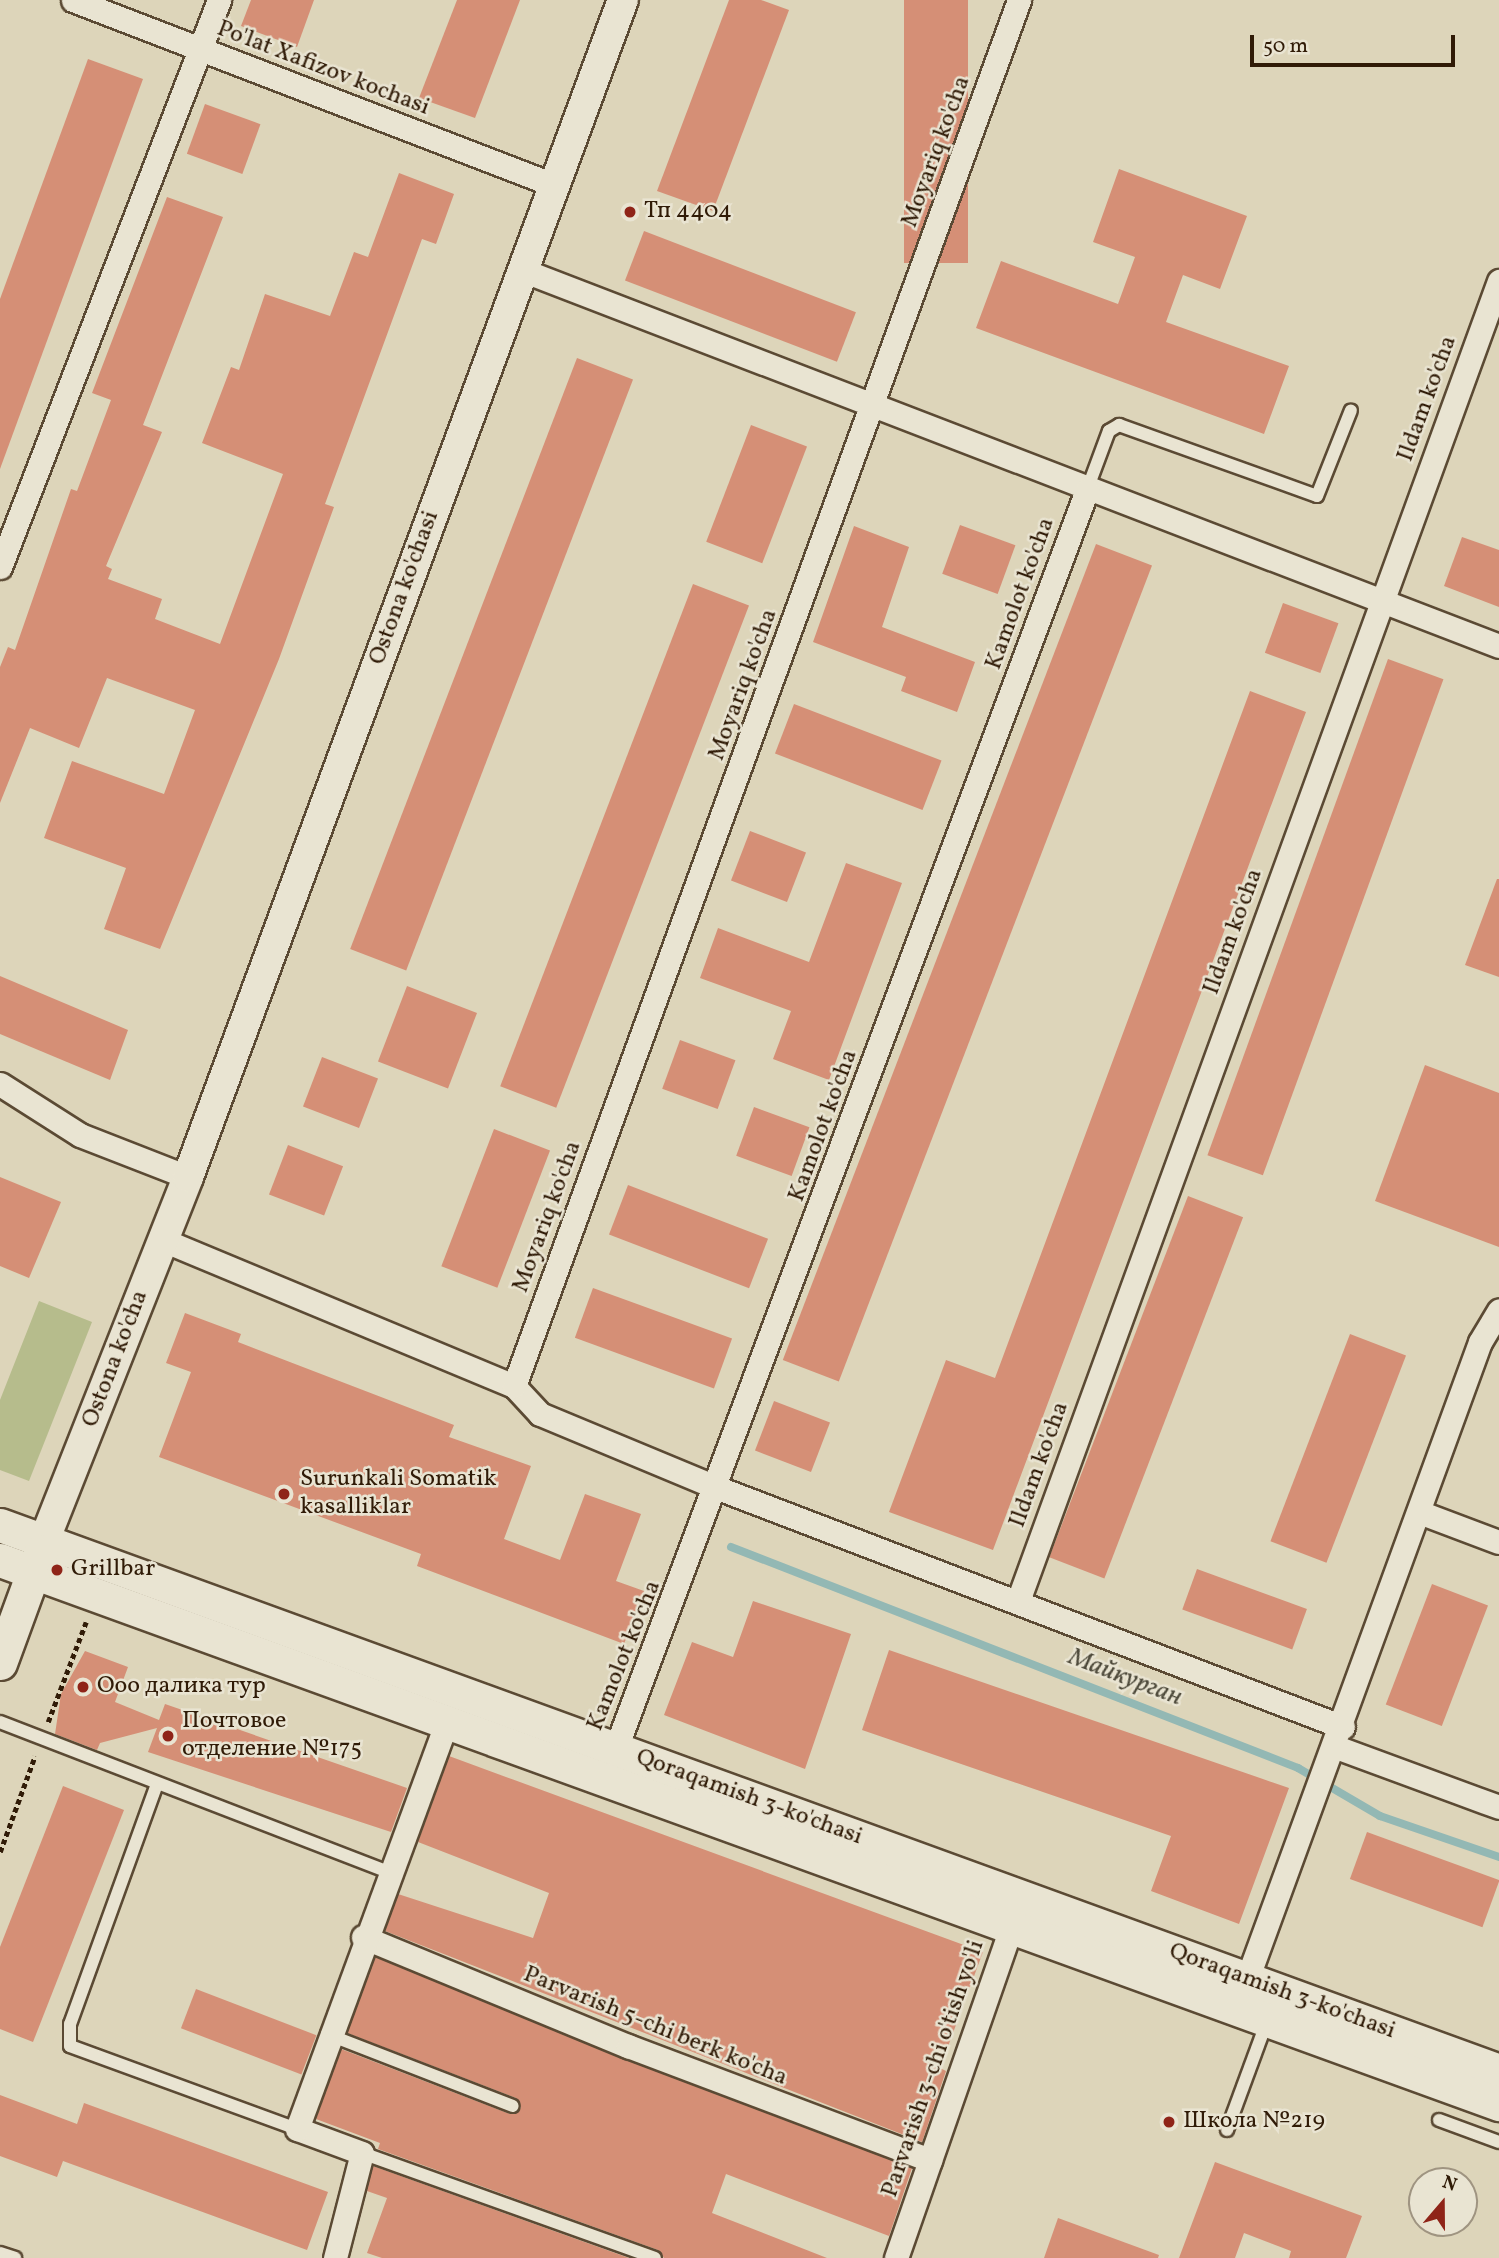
<!DOCTYPE html>
<meta charset="utf-8">
<style>
body{margin:0}
#map{position:relative;width:1499px;height:2258px;overflow:hidden;background:#ddd5ba;font-family:Vollkorn,serif}
div>[style]{position:absolute}
.green>*{inset:0;background:#b6bc8c}
.stream>*{height:8px;margin:-4px;padding:0 4px;transform-origin:4px;border-radius:4px;background:#93b8b4}
.building>*{inset:0;background:#d58f76;transform-origin:0 0}
.path>*{height:4.5px;margin-top:-2.25px;transform-origin:0;background:repeating-linear-gradient(90deg,#301b07 0 5px,transparent 0 8.5px)}
.roads{filter:drop-shadow(2px 0 #5b4a34) drop-shadow(-2px 0 #5b4a34) drop-shadow(0 2px #5b4a34) drop-shadow(0 -2px #5b4a34)}
.service>*{height:12px;margin:-6px;padding:0 6px;transform-origin:6px;border-radius:6px;background:#e9e4d2}
.minor>*{height:23px;margin:-11.5px;padding:0 11.5px;transform-origin:11.5px;border-radius:11.5px;background:#e9e4d2}
.tertiary>*{height:30px;margin:-15px;padding:0 15px;transform-origin:15px;border-radius:15px;background:#e9e4d2}
.secondary>*{height:33px;margin:-16.5px;padding:0 16.5px;transform-origin:16.5px;border-radius:16.5px;background:#e9e4d2}
.dots>*{width:19px;height:19px;translate:-50% -50%;box-sizing:border-box;border:4px solid #e9e4d2;border-radius:50%}
span{translate:-50% -50%;white-space:nowrap;text-align:center;line-height:1.15;-webkit-text-stroke:5px #e9e4d2;paint-order:stroke}
.street-label{font-size:24px;color:#301b07}
.poi-label{font-size:24px;color:#301b07}
.left{translate:0 -50%;text-align:left}
.water-label{font-size:26px;color:#4e4a3b;font-style:italic}
.north{position:absolute;left:1408px;top:2167px;width:70px;height:70px;box-sizing:border-box;background:#e9e4d2;border:2px solid #9f9481;border-radius:50%;rotate:20deg;font-size:19px;font-weight:700;line-height:28px;text-align:center;color:#301b07}
.north::after{content:'';display:block;margin:auto;width:24px;height:32px;background:#8f2418;clip-path:polygon(50% 0,100% 100%,50% 72%,0 100%)}
.scale{position:absolute;left:1250px;top:35px;width:205px;height:32px;box-sizing:border-box;border:4px solid #301b07;border-top:0;padding-left:9px;font-size:21px;line-height:24px;white-space:nowrap;color:#301b07;-webkit-text-stroke:5px #e9e4d2;paint-order:stroke}
</style>
<div id="map">
<div class="green">
<i style="clip-path:polygon(39px 1301px,92px 1322px,29px 1481px,0 1470px,0 1400px)"></i>
</div>
<div class="stream">
<i style="left:731px;top:1547px;width:609px;rotate:21.29deg"></i>
<i style="left:1298px;top:1768px;width:95px;rotate:30.3deg"></i>
<i style="left:1380px;top:1816px;width:126px;rotate:19deg"></i>
</div>
<div class="building">
<i style="clip-path:polygon(251px 0,314px 0,297px 47px,241px 26px)"></i>
<i style="clip-path:polygon(457px 0,520px 0,475px 118px,419px 98px)"></i>
<i style="clip-path:polygon(729px 0,761px 0,789px 10px,713px 211px,657px 191px)"></i>
<i style="left:904px;top:0;width:64px;height:263px"></i>
<i style="clip-path:polygon(88px 59px,143px 79px,0 469px,0 299px)"></i>
<i style="left:205px;top:104px;width:59px;height:53px;rotate:20deg"></i>
<i style="clip-path:polygon(1119px 169px,1247px 216px,1220px 289px,1183px 275px,1166px 322px,1289px 366px,1264px 434px,976px 328px,1001px 261px,1118px 304px,1135px 257px,1093px 242px)"></i>
<i style="clip-path:polygon(399px 173px,454px 194px,436px 244px,422px 239px,325px 504px,334px 507px,279px 659px,160px 949px,104px 929px,126px 868px,44px 838px,72px 761px,164px 794px,195px 710px,107px 678px,79px 748px,30px 728px,0 803px,0 667px,8px 647px,15px 650px,71px 489px,77px 491px,111px 400px,92px 393px,167px 197px,223px 217px,143px 425px,162px 432px,106px 566px,112px 569px,108px 579px,162px 599px,155px 619px,220px 644px,283px 474px,202px 443px,231px 367px,239px 370px,265px 294px,330px 316px,354px 252px,368px 257px)"></i>
<i style="left:644px;top:231px;width:227px;height:53px;rotate:21deg"></i>
<i style="left:577px;top:358px;width:60px;height:633px;rotate:21deg"></i>
<i style="left:751px;top:425px;width:60px;height:125px;rotate:21deg"></i>
<i style="left:960px;top:525px;width:59px;height:52px;rotate:20deg"></i>
<i style="clip-path:polygon(854px 526px,909px 547px,882px 627px,975px 662px,957px 712px,901px 691px,906px 677px,813px 642px)"></i>
<i style="clip-path:polygon(1462px 537px,1499px 550px,1499px 607px,1444px 586px)"></i>
<i style="left:1096px;top:544px;width:60px;height:874px;rotate:21deg"></i>
<i style="left:693px;top:584px;width:60px;height:538px;rotate:21deg"></i>
<i style="left:1283px;top:603px;width:59px;height:53px;rotate:20deg"></i>
<i style="left:1388px;top:659px;width:59px;height:528px;rotate:20deg"></i>
<i style="clip-path:polygon(1250px 691px,1306px 712px,993px 1550px,889px 1512px,946px 1360px,995px 1378px)"></i>
<i style="left:794px;top:704px;width:158px;height:53px;rotate:21deg"></i>
<i style="left:750px;top:831px;width:60px;height:53px;rotate:21deg"></i>
<i style="clip-path:polygon(846px 863px,902px 883px,829px 1080px,773px 1059px,791px 1011px,700px 978px,718px 928px,809px 962px)"></i>
<i style="clip-path:polygon(1497px 879px,1499px 879px,1499px 977px,1465px 965px)"></i>
<i style="clip-path:polygon(0 976px,128px 1030px,110px 1080px,0 1034px)"></i>
<i style="left:407px;top:986px;width:75px;height:81px;rotate:21deg"></i>
<i style="left:680px;top:1040px;width:59px;height:52px;rotate:20deg"></i>
<i style="left:322px;top:1057px;width:60px;height:53px;rotate:21deg"></i>
<i style="clip-path:polygon(1425px 1065px,1499px 1093px,1499px 1247px,1375px 1201px)"></i>
<i style="left:754px;top:1107px;width:59px;height:52px;rotate:20deg"></i>
<i style="left:494px;top:1129px;width:60px;height:147px;rotate:21deg"></i>
<i style="left:288px;top:1145px;width:59px;height:53px;rotate:21deg"></i>
<i style="clip-path:polygon(0 1177px,61px 1202px,29px 1278px,0 1266px)"></i>
<i style="left:628px;top:1185px;width:150px;height:53px;rotate:21deg"></i>
<i style="left:1188px;top:1196px;width:59px;height:387px;rotate:21deg"></i>
<i style="left:593px;top:1288px;width:148px;height:53px;rotate:20deg"></i>
<i style="clip-path:polygon(185px 1313px,241px 1334px,238px 1342px,454px 1425px,449px 1437px,531px 1466px,504px 1539px,560px 1560px,585px 1494px,641px 1514px,616px 1581px,644px 1591px,624px 1644px,417px 1566px,421px 1554px,159px 1457px,191px 1372px,166px 1363px)"></i>
<i style="left:1350px;top:1334px;width:60px;height:222px;rotate:21deg"></i>
<i style="left:774px;top:1401px;width:60px;height:53px;rotate:21deg"></i>
<i style="left:1197px;top:1569px;width:117px;height:43px;rotate:20deg"></i>
<i style="left:1432px;top:1584px;width:60px;height:129px;rotate:21deg"></i>
<i style="clip-path:polygon(753px 1601px,851px 1634px,805px 1769px,664px 1715px,692px 1642px,733px 1657px)"></i>
<i style="clip-path:polygon(889px 1650px,1289px 1788px,1239px 1924px,1151px 1891px,1171px 1836px,862px 1730px)"></i>
<i style="clip-path:polygon(85px 1651px,128px 1667px,115px 1702px,159px 1720px,165px 1704px,407px 1788px,391px 1832px,148px 1752px,157px 1728px,100px 1743px,97px 1750px,55px 1734px,61px 1694px)"></i>
<i style="clip-path:polygon(449px 1756px,983px 1952px,940px 2068px,946px 2071px,922px 2142px,385px 1931px,398px 1894px,533px 1938px,549px 1893px,418px 1842px)"></i>
<i style="clip-path:polygon(63px 1786px,124px 1810px,33px 2042px,0 2029px,0 1947px)"></i>
<i style="left:1367px;top:1832px;width:141px;height:50px;rotate:20deg"></i>
<i style="clip-path:polygon(375px 1957px,912px 2168px,889px 2236px,726px 2174px,712px 2213px,827px 2258px,664px 2258px,658px 2250px,378px 2149px,380px 2143px,316px 2119px,341px 2049px,510px 2114px,521px 2108px,516px 2098px,347px 2033px)"></i>
<i style="left:196px;top:1989px;width:129px;height:42px;rotate:21deg"></i>
<i style="clip-path:polygon(0 2095px,77px 2124px,84px 2103px,328px 2192px,307px 2250px,63px 2161px,57px 2177px,0 2156px)"></i>
<i style="clip-path:polygon(1215px 2162px,1362px 2216px,1346px 2258px,1289px 2258px,1291px 2251px,1244px 2233px,1235px 2258px,1179px 2258px)"></i>
<i style="clip-path:polygon(373px 2166px,629px 2258px,382px 2258px,367px 2253px,387px 2198px,367px 2191px)"></i>
<i style="clip-path:polygon(1058px 2218px,1159px 2255px,1158px 2258px,1044px 2258px)"></i>
</div>
<div class="path">
<i style="left:48px;top:1722px;width:107px;rotate:-69.2deg"></i>
<i style="left:0;top:1852px;width:102px;rotate:-70deg"></i>
</div>
<div class="roads">
<div class="service">
<i style="left:1087px;top:490px;width:63px;rotate:-69.6deg"></i>
<i style="left:1109px;top:431px;width:12px;rotate:-31deg"></i>
<i style="left:1119px;top:425px;width:210px;rotate:19.7deg"></i>
<i style="left:1317px;top:496px;width:92px;rotate:-68.4deg"></i>
<i style="left:0;top:1722px;width:417px;rotate:21.1deg"></i>
<i style="left:157px;top:1784px;width:255px;rotate:109.9deg"></i>
<i style="left:70px;top:2024px;width:22px;rotate:90deg"></i>
<i style="left:70px;top:2046px;width:242px;rotate:20.1deg"></i>
<i style="left:327px;top:2034px;width:199px;rotate:21.2deg"></i>
<i style="left:1439px;top:2120px;width:64px;rotate:20.1deg"></i>
<i style="left:1227px;top:2130px;width:116px;rotate:-69.8deg"></i>
<i style="left:362px;top:2153px;width:311px;rotate:19.7deg"></i>
<i style="left:0;top:2253px;width:16px;rotate:18deg"></i>
</div>
<div class="minor">
<i style="left:73px;top:0;width:515px;rotate:21.04deg"></i>
<i style="left:522px;top:270px;width:1047px;rotate:21.05deg"></i>
<i style="left:0;top:567px;width:608px;rotate:-68.88deg"></i>
<i style="left:0;top:1084px;width:95px;rotate:32.5deg"></i>
<i style="left:80px;top:1135px;width:116px;rotate:21.3deg"></i>
<i style="left:163px;top:1240px;width:380px;rotate:22.6deg"></i>
<i style="left:514px;top:1386px;width:38px;rotate:47deg"></i>
<i style="left:540px;top:1414px;width:193px;rotate:22.6deg"></i>
<i style="left:718px;top:1488px;width:669px;rotate:20.93deg"></i>
<i style="left:514px;top:1386px;width:1475px;rotate:-69.98deg"></i>
<i style="left:1419px;top:1512px;width:85px;rotate:20.6deg"></i>
<i style="left:1018px;top:1601px;width:1405px;rotate:-69.98deg"></i>
<i style="left:1336px;top:1747px;width:174px;rotate:20.2deg"></i>
<i style="left:611px;top:1761px;width:1357px;rotate:-69.47deg"></i>
<i style="left:363px;top:1937px;width:287px;rotate:22.4deg"></i>
<i style="left:628px;top:2046px;width:323px;rotate:20.7deg"></i>
<i style="left:1242px;top:1993px;width:693px;rotate:-69.92deg"></i>
<i style="left:1480px;top:1342px;width:37px;rotate:-59deg"></i>
<i style="left:335px;top:2258px;width:108px;rotate:-75.6deg"></i>
<i style="left:362px;top:2153px;width:69px;rotate:-159.7deg"></i>
<i style="left:297px;top:2129px;width:435px;rotate:-69.8deg"></i>
<i style="left:896px;top:2258px;width:365px;rotate:-70.8deg"></i>
</div>
<div class="tertiary">
<i style="left:44px;top:1541px;width:391px;rotate:-68.4deg"></i>
<i style="left:188px;top:1177px;width:1255px;rotate:-69.72deg"></i>
</div>
<div class="secondary">
<i style="left:0;top:1525px;width:1595px;rotate:20.01deg"></i>
<i style="left:0;top:1560px;width:1595px;rotate:19.95deg"></i>
<i style="left:0;top:1663px;width:119px;rotate:-69.9deg"></i>
</div>
</div>
<div class="dots">
<i style="left:630px;top:212px;background:#8f2418"></i>
<i style="left:284px;top:1494px;background:#8f2418"></i>
<i style="left:57px;top:1570px;background:#8f2418"></i>
<i style="left:83px;top:1687px;background:#8f2418"></i>
<i style="left:168px;top:1736px;background:#8f2418"></i>
<i style="left:1169px;top:2122px;background:#8f2418"></i>
</div>
<div class="street-label">
<span style="left:323px;top:69px;rotate:21deg">Po'lat Xafizov kochasi</span>
<span style="left:937px;top:152px;rotate:-70deg">Moyariq ko'cha</span>
<span style="left:1428px;top:399px;rotate:-70deg">Ildam ko'cha</span>
<span style="left:405px;top:588px;rotate:-70deg">Ostona ko'chasi</span>
<span style="left:1021px;top:594px;rotate:-70deg">Kamolot ko'cha</span>
<span style="left:744px;top:685px;rotate:-70deg">Moyariq ko'cha</span>
<span style="left:1234px;top:932px;rotate:-70deg">Ildam ko'cha</span>
<span style="left:824px;top:1126px;rotate:-70deg">Kamolot ko'cha</span>
<span style="left:548px;top:1217px;rotate:-70deg">Moyariq ko'cha</span>
<span style="left:116px;top:1359px;rotate:-69deg">Ostona ko'cha</span>
<span style="left:1040px;top:1465px;rotate:-70deg">Ildam ko'cha</span>
<span style="left:625px;top:1656px;rotate:-68deg">Kamolot ko'cha</span>
<span style="left:749px;top:1798px;rotate:20deg">Qoraqamish 3-ko'chasi</span>
<span style="left:1282px;top:1992px;rotate:20deg">Qoraqamish 3-ko'chasi</span>
<span style="left:655px;top:2027px;rotate:22deg">Parvarish 5-chi berk ko'cha</span>
<span style="left:934px;top:2069px;rotate:-71deg">Parvarish 3-chi o'tish yo'li</span>
</div>
<div class="poi-label">
<span class="left" style="left:644px;top:212px">Тп 4404</span>
<span class="left" style="left:300px;top:1494px">Surunkali Somatik<br>kasalliklar</span>
<span class="left" style="left:71px;top:1570px">Grillbar</span>
<span class="left" style="left:97px;top:1687px">Ооо далика тур</span>
<span class="left" style="left:182px;top:1736px">Почтовое<br>отделение №175</span>
<span class="left" style="left:1183px;top:2122px">Школа №219</span>
</div>
<div class="water-label">
<span style="left:1125px;top:1678px;rotate:21deg">Майкурган</span>
</div>
<div class="north">N</div>
<div class="scale">50 m</div>
</div>
